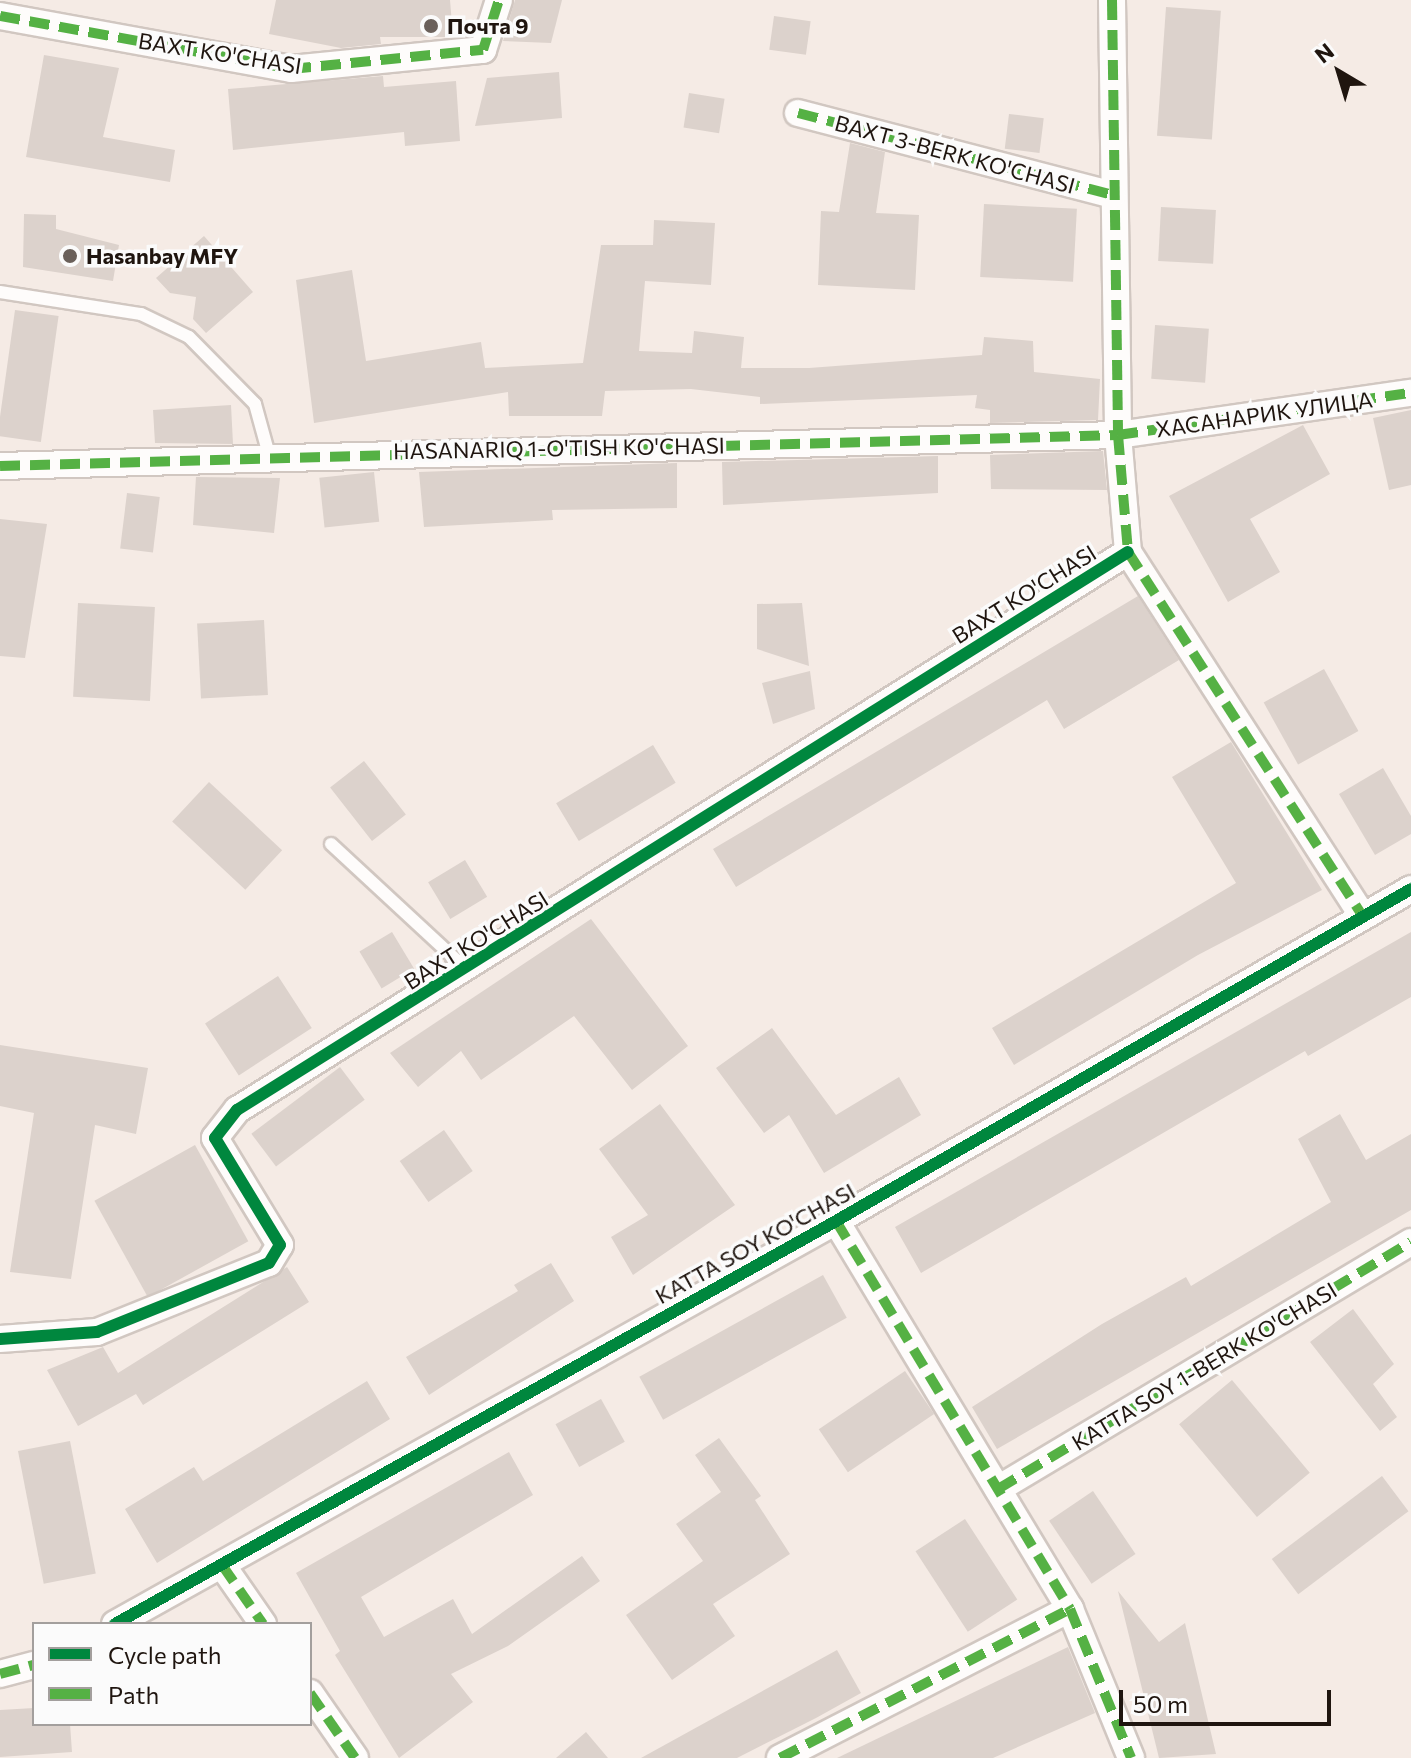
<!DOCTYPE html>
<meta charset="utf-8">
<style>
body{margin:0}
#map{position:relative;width:1411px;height:1758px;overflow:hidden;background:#f5ebe5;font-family:Commissioner,sans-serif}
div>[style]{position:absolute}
.building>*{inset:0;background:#dcd2cc;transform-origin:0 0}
.roads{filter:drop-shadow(2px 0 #d1c7c1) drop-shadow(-2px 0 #d1c7c1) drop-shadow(0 2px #d1c7c1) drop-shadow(0 -2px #d1c7c1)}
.service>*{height:12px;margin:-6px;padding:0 6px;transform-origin:6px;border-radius:6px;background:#fefcfb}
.minor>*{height:26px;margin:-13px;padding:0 13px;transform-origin:13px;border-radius:13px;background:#fefcfb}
.quiet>*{height:10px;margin-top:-5px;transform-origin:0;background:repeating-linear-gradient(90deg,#55b144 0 20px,transparent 0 30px)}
.cycleway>*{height:12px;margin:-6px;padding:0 6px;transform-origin:6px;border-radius:6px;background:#00873e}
.dots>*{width:22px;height:22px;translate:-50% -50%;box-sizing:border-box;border:4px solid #fbfbfb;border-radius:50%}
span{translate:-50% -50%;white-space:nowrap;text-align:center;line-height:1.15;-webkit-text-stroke:7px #fbfbfb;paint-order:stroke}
.poi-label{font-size:22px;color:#1f150f;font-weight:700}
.left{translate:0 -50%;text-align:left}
.street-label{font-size:22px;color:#1f150f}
.legend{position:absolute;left:32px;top:1622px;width:280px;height:104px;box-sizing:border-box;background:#fbfbfb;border:2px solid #a39f9d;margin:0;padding:10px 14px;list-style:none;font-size:24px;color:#1f150f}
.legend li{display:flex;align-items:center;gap:16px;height:40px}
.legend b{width:40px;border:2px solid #a39f9d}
.north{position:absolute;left:1299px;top:32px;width:80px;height:80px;-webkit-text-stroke:6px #fbfbfb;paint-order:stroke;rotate:322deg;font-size:22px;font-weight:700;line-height:32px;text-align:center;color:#1f150f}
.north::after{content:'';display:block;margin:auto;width:28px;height:36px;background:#1f150f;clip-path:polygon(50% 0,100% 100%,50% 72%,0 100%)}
.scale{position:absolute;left:1119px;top:1690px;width:212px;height:36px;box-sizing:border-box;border:4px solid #1f150f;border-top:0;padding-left:10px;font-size:24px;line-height:28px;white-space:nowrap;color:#1f150f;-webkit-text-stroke:6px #fbfbfb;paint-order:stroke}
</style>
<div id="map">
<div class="building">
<i style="clip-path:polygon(276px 0,450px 0,453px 37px,380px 37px,381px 44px,341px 48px,269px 34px)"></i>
<i style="clip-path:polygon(515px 0,562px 0,551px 43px,503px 41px)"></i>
<i style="left:1166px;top:7px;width:55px;height:129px;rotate:4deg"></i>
<i style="left:774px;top:16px;width:37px;height:34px;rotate:8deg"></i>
<i style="clip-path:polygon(44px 55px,119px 68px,103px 137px,175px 150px,170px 182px,26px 157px)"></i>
<i style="clip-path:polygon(559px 72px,562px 118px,475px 126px,487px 78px)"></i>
<i style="clip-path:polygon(383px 76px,384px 87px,456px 81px,460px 141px,405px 146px,404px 132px,233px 150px,228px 89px)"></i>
<i style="left:689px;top:93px;width:36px;height:35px;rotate:9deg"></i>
<i style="left:1009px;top:114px;width:35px;height:35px;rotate:7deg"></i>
<i style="clip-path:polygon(850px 143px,885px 152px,876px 213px,919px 215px,915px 290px,818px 285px,821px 211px,839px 212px)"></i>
<i style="left:984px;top:204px;width:93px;height:73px;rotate:3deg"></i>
<i style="left:1161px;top:207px;width:55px;height:54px;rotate:3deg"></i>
<i style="clip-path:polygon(24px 214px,56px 215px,56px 229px,119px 245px,113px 281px,23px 267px)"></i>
<i style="clip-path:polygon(654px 220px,715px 223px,711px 285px,645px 281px,639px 351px,692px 353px,694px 331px,744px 337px,741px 368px,809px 368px,982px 355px,984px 337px,1033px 341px,1034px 372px,1100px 379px,1098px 420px,990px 423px,990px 410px,975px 408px,977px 395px,760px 404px,760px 397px,691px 389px,605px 391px,602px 416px,509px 416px,508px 392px,314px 423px,296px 280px,352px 270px,366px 361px,481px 342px,485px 368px,583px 363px,601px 245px,653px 245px)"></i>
<i style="clip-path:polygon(204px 236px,253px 292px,206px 333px,193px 319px,196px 297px,170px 293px,156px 278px)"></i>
<i style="left:15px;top:310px;width:44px;height:127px;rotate:8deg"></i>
<i style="left:1155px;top:325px;width:54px;height:54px;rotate:4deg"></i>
<i style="clip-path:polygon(231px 405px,233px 444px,155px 443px,153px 410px)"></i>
<i style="clip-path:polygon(1411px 410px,1411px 485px,1389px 490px,1373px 418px)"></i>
<i style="clip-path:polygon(1303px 425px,1330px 474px,1250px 519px,1280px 572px,1228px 602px,1169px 496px)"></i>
<i style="clip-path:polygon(1103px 451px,1107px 490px,991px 489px,990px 455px)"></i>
<i style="clip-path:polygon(938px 456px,938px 493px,723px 505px,722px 462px)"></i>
<i style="clip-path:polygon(677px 463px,677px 508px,552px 510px,553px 520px,424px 527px,419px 472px)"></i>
<i style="left:374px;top:472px;width:50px;height:55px;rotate:84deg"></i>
<i style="clip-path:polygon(196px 477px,280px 478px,274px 533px,193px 525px)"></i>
<i style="left:127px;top:493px;width:33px;height:56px;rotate:7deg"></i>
<i style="clip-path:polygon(0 519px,47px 524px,25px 658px,0 656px)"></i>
<i style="clip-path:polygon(1138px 596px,1179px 660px,1064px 729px,1047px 700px,736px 887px,713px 849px)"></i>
<i style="left:78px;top:603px;width:77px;height:94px;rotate:3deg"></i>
<i style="clip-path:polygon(802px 603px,809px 666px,757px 649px,757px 604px)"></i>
<i style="left:264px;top:620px;width:75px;height:67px;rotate:87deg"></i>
<i style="left:1324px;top:669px;width:71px;height:69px;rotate:61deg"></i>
<i style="clip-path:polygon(810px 671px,815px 709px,773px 724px,762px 683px)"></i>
<i style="clip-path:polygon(1231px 742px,1322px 890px,1198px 955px,1014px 1065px,992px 1028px,1236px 883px,1172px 777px)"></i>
<i style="left:653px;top:745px;width:44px;height:113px;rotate:59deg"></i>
<i style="left:364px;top:761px;width:68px;height:43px;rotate:52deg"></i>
<i style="clip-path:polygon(1383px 768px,1411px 816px,1411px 834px,1375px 855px,1339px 794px)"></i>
<i style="left:209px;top:782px;width:100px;height:54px;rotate:43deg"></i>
<i style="left:465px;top:860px;width:43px;height:43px;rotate:59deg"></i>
<i style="clip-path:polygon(591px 919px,688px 1046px,632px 1090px,574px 1016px,481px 1080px,461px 1051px,418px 1087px,390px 1053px)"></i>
<i style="left:392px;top:932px;width:43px;height:38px;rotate:59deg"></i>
<i style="clip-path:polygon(1411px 932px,1411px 997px,1308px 1056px,1305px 1051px,921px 1273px,895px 1227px)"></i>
<i style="left:278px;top:976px;width:62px;height:87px;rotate:57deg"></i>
<i style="clip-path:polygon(772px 1028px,836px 1115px,899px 1077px,921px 1115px,824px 1173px,789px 1115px,764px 1133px,716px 1068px)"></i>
<i style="clip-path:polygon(0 1045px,148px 1068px,136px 1134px,95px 1125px,71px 1279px,10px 1272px,34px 1113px,0 1106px)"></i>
<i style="left:340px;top:1067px;width:41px;height:111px;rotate:53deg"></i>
<i style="clip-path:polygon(660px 1104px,735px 1205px,633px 1275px,611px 1237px,648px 1215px,599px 1149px)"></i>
<i style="clip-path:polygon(1340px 1114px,1366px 1160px,1411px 1134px,1411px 1210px,997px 1449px,972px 1407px,1102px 1324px,1186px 1277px,1191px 1286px,1331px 1202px,1298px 1139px)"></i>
<i style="left:444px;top:1130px;width:50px;height:54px;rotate:55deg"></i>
<i style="left:195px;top:1145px;width:110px;height:115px;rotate:61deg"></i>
<i style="clip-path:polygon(551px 1263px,574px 1301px,429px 1395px,406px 1357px,518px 1291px,514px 1285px)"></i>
<i style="clip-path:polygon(287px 1267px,309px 1302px,143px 1405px,136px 1394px,78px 1426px,47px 1370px,103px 1347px,118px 1373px)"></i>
<i style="left:823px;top:1275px;width:49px;height:210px;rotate:61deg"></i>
<i style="clip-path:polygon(1353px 1309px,1394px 1364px,1373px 1384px,1397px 1417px,1380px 1431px,1310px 1342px)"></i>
<i style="left:905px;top:1371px;width:52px;height:104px;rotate:56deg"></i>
<i style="left:1232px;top:1380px;width:121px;height:69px;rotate:50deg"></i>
<i style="clip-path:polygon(367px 1381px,390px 1419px,157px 1563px,125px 1509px,194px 1467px,203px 1481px)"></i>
<i style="left:601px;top:1399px;width:49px;height:52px;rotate:61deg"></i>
<i style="clip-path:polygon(719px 1438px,761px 1496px,755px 1500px,790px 1554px,713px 1604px,735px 1636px,672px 1680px,626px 1615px,703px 1561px,676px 1524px,721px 1492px,695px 1455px)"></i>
<i style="left:70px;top:1441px;width:135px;height:53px;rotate:79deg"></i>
<i style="clip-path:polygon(509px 1452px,533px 1495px,361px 1597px,384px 1637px,453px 1599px,472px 1634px,582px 1556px,600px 1581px,508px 1646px,451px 1674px,473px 1702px,399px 1758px,335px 1655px,340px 1651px,296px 1573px)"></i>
<i style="left:1382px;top:1476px;width:44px;height:138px;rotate:53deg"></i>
<i style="left:1093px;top:1491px;width:76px;height:53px;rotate:56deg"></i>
<i style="left:965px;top:1519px;width:96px;height:59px;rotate:57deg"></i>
<i style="clip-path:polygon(1118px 1591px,1159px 1642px,1185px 1623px,1216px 1754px,1159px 1758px)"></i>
<i style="clip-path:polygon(1068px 1647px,1095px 1713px,993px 1758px,837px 1758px)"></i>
<i style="clip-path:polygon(837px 1650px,861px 1693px,816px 1718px,737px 1758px,641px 1758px)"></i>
<i style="clip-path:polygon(34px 1708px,34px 1724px,70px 1724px,72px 1752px,0 1757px,0 1710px)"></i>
<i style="clip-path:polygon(586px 1732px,608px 1758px,556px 1758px)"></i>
</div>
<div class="roads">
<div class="service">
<i style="left:0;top:292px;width:143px;rotate:8.9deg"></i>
<i style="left:141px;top:314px;width:53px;rotate:25.6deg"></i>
<i style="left:189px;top:337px;width:94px;rotate:45.4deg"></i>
<i style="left:255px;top:404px;width:53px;rotate:74.6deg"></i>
<i style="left:331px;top:844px;width:183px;rotate:42.8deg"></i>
</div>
<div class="minor">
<i style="left:1112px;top:0;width:435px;rotate:89.2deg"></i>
<i style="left:1118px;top:435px;width:117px;rotate:85.1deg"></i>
<i style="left:1128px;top:552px;width:432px;rotate:57.2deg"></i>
<i style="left:0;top:16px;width:296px;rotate:10.3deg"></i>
<i style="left:291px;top:69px;width:193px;rotate:-5.7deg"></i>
<i style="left:483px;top:50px;width:52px;rotate:-72.3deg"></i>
<i style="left:798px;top:113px;width:325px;rotate:14.6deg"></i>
<i style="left:0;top:466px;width:1118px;rotate:-1.59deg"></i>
<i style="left:1118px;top:435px;width:296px;rotate:-8.2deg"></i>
<i style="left:836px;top:1221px;width:453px;rotate:58.9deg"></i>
<i style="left:1070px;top:1609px;width:161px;rotate:67.7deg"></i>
<i style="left:0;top:1339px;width:97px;rotate:-4.1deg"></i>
<i style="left:97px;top:1332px;width:185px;rotate:-21.9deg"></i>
<i style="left:269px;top:1263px;width:21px;rotate:-59deg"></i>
<i style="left:280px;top:1245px;width:125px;rotate:-121.3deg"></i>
<i style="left:215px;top:1138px;width:36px;rotate:-52deg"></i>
<i style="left:237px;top:1110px;width:1051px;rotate:-32.06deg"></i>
<i style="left:998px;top:1489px;width:481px;rotate:-30.9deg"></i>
<i style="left:222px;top:1565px;width:72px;rotate:55.2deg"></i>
<i style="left:115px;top:1624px;width:826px;rotate:-29.2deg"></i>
<i style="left:836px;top:1221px;width:664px;rotate:-30deg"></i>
<i style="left:0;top:1674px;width:35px;rotate:-15deg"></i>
<i style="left:310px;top:1693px;width:79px;rotate:55.3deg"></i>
<i style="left:780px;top:1758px;width:326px;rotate:-27.2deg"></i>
</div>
</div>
<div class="quiet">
<i style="left:1112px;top:0;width:435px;rotate:89.2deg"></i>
<i style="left:1118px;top:435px;width:117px;rotate:85.1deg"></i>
<i style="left:1128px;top:552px;width:432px;rotate:57.2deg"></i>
<i style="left:0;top:16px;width:296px;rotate:10.3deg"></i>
<i style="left:291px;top:69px;width:193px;rotate:-5.7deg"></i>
<i style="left:483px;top:50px;width:52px;rotate:-72.3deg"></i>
<i style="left:798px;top:113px;width:325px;rotate:14.6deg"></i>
<i style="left:0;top:466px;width:1118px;rotate:-1.59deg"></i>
<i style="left:1118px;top:435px;width:296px;rotate:-8.2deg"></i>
<i style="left:836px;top:1221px;width:453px;rotate:58.9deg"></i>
<i style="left:1070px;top:1609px;width:161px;rotate:67.7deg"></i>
<i style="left:998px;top:1489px;width:481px;rotate:-30.9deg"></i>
<i style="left:222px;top:1565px;width:72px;rotate:55.2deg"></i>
<i style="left:0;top:1674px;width:35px;rotate:-15deg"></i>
<i style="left:310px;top:1693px;width:79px;rotate:55.3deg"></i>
<i style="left:780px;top:1758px;width:326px;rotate:-27.2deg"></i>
</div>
<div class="cycleway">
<i style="left:0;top:1339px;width:97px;rotate:-4.1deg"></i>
<i style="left:97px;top:1332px;width:185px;rotate:-21.9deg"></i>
<i style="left:269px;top:1263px;width:21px;rotate:-59deg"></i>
<i style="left:280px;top:1245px;width:125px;rotate:-121.3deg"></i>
<i style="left:215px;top:1138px;width:36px;rotate:-52deg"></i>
<i style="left:237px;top:1110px;width:1051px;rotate:-32.06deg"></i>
<i style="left:115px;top:1624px;width:826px;rotate:-29.2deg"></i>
<i style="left:836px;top:1221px;width:664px;rotate:-30deg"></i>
</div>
<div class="dots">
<i style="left:431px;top:26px;background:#6a605a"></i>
<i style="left:70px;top:256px;background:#6a605a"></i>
</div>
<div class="poi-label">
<span class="left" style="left:447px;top:26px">Почта 9</span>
<span class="left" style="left:86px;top:256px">Hasanbay MFY</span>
</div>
<div class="street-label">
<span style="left:220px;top:53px;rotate:9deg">BAXT KO'CHASI</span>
<span style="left:955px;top:154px;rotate:15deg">BAXT 3-BERK KO'CHASI</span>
<span style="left:1264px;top:414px;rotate:-8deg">ХАСАНАРИК УЛИЦА</span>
<span style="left:559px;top:448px;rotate:-1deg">HASANARIQ 1-O'TISH KO'CHASI</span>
<span style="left:1024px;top:594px;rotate:-32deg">BAXT KO'CHASI</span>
<span style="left:476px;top:940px;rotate:-32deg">BAXT KO'CHASI</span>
<span style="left:755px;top:1243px;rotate:-29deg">KATTA SOY KO'CHASI</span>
<span style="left:1204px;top:1366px;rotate:-31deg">KATTA SOY 1-BERK KO'CHASI</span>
</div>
<ul class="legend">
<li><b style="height:10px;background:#00873e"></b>Cycle path</li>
<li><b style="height:10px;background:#55b144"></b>Path</li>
</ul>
<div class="north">N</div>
<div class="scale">50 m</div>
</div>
